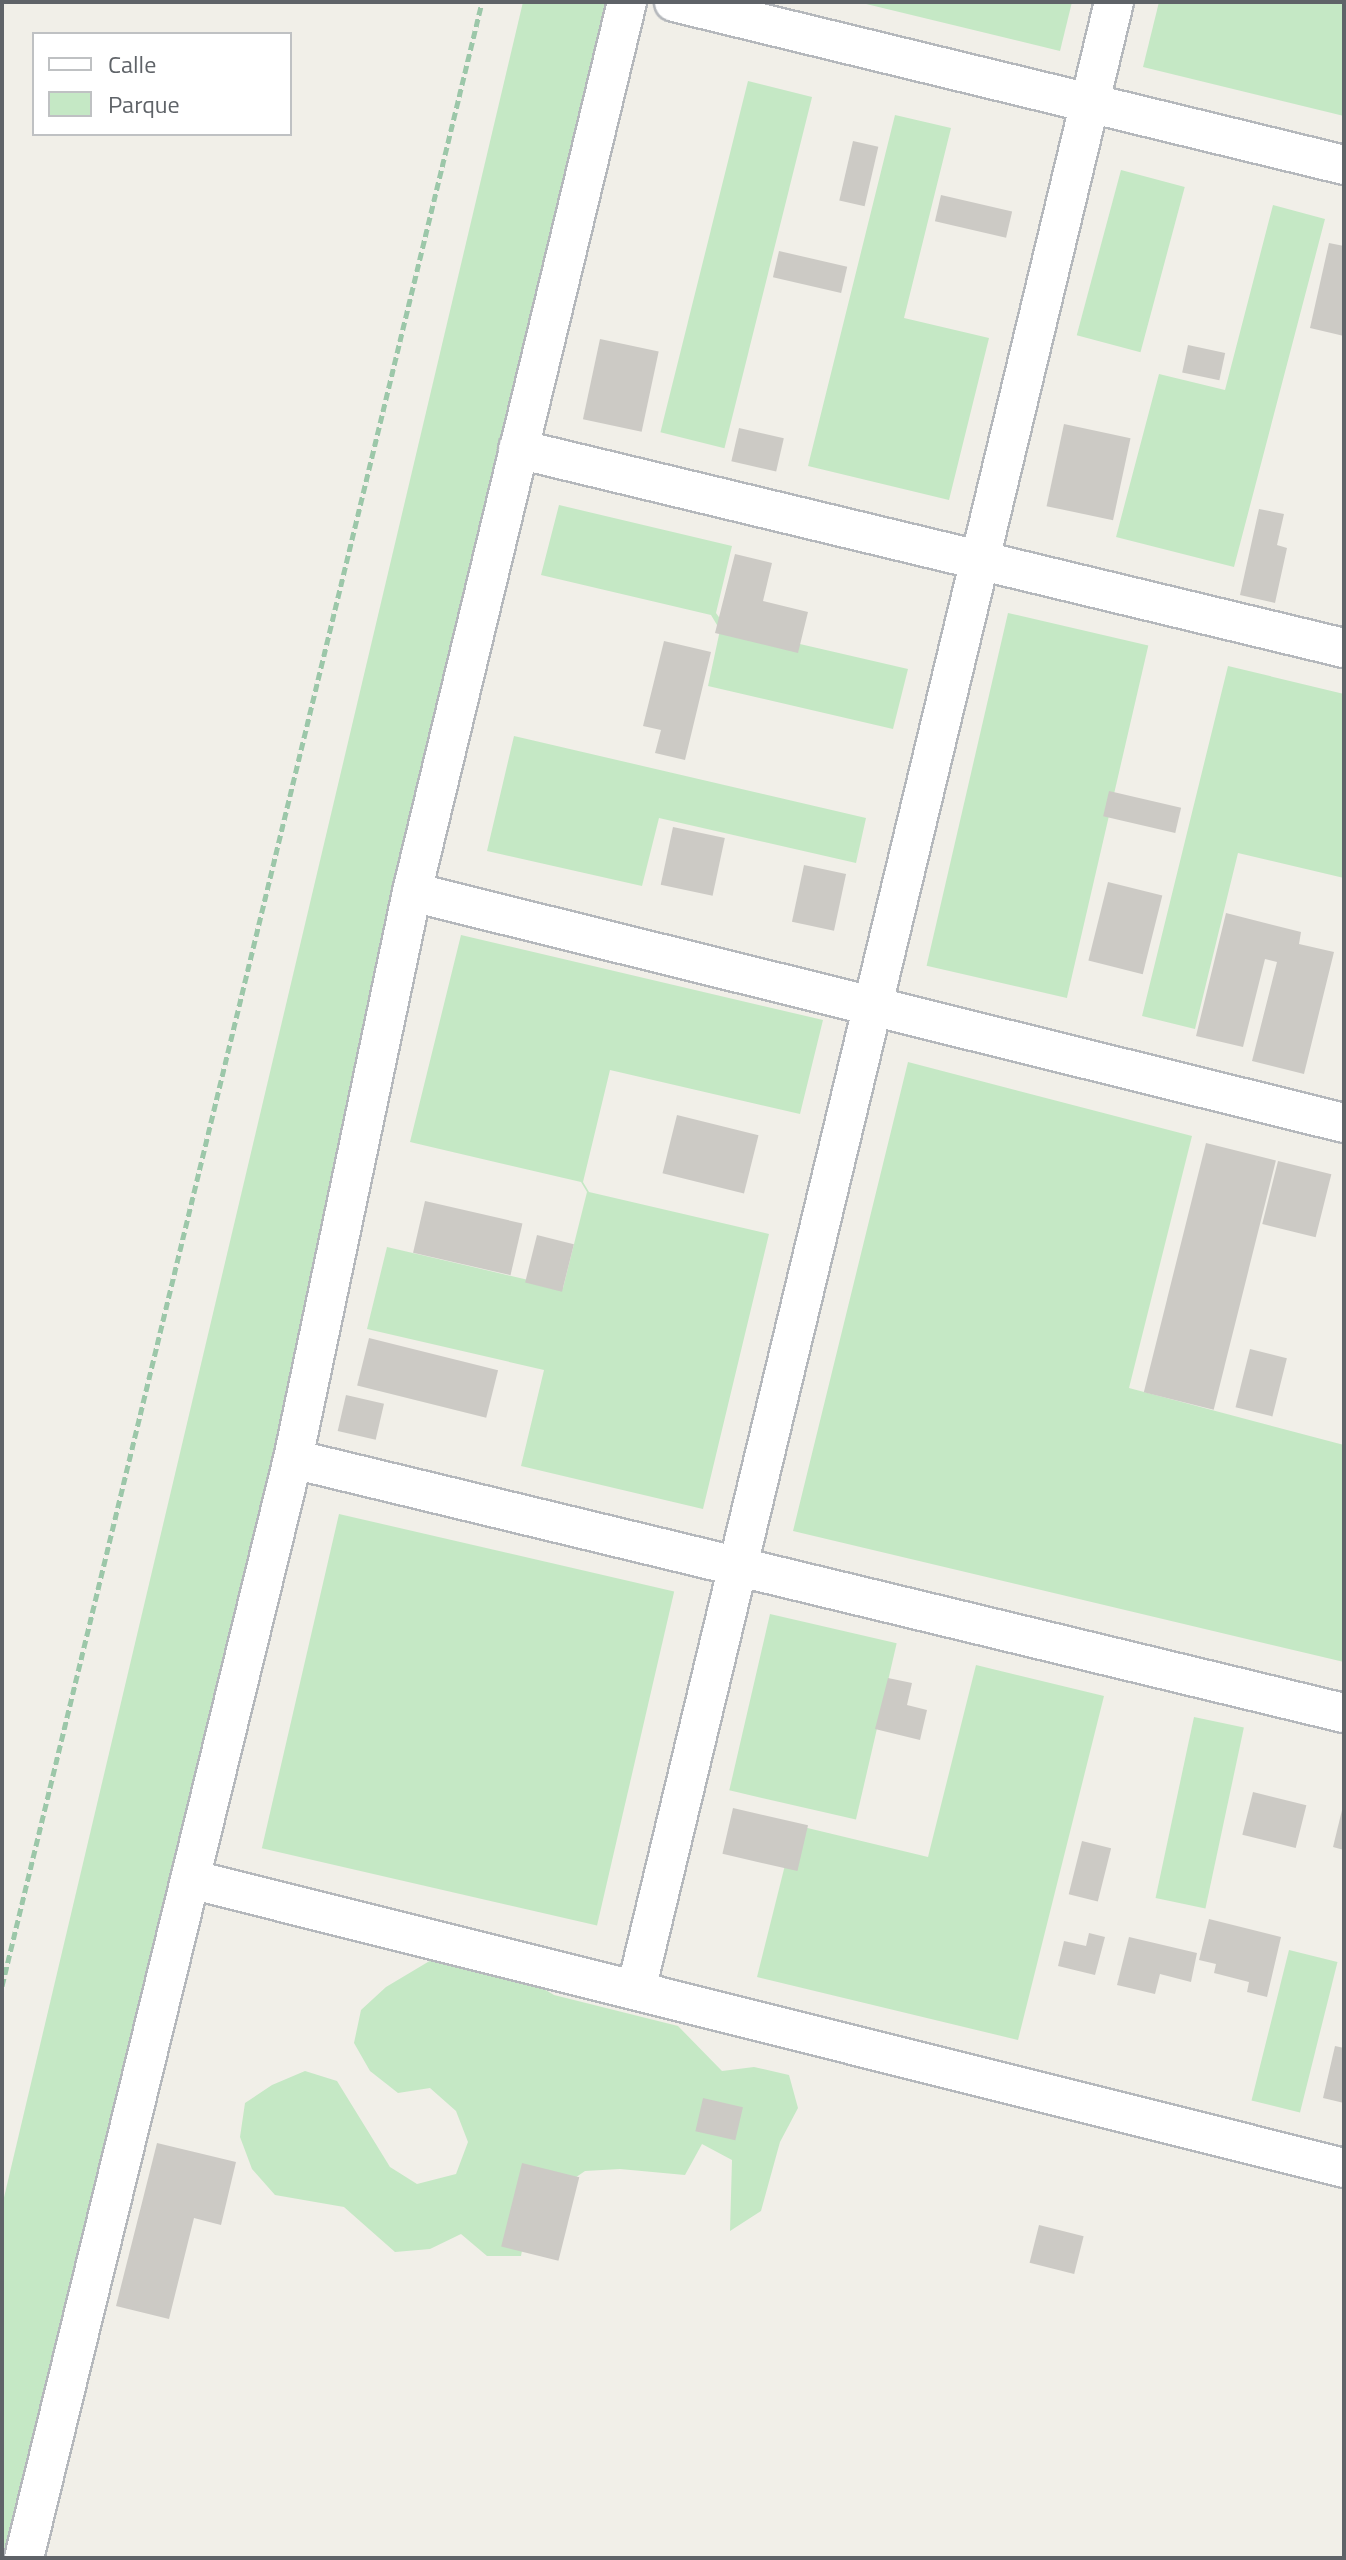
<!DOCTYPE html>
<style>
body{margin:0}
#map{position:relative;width:1346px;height:2560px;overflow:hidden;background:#f1efe8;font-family:"Titillium Web",sans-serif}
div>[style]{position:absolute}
.green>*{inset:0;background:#c5e8c5;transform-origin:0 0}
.building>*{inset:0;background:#cccac5;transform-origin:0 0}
.path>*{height:5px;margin-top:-2.5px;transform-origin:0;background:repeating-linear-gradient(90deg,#9cc7a9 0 8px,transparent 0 12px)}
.roads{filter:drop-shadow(2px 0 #b5b8bc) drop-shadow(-2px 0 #b5b8bc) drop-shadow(0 2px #b5b8bc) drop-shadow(0 -2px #b5b8bc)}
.minor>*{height:38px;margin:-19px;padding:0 19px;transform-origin:19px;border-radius:19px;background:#fff}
span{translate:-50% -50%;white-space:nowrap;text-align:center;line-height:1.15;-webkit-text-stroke:6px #fff;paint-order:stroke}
.frame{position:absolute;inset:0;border:4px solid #5f6368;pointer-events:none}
.legend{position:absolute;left:32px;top:32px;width:260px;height:104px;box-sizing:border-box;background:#fff;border:2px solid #bfc1c3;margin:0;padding:10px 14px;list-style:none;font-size:24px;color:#5f6368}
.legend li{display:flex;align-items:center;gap:16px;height:40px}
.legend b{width:40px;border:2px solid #bfc1c3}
</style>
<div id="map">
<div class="green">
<i style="clip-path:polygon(523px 2px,644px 2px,24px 2558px,2px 2558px,2px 2206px)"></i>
<i style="clip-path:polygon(858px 2px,1072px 2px,1060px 51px)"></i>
<i style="clip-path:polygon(1159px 2px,1344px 2px,1344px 116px,1143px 67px)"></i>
<i style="left:748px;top:81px;width:66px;height:362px;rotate:14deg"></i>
<i style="clip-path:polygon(895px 115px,951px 128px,904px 318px,989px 338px,949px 500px,808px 466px)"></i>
<i style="left:1121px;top:170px;width:66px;height:171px;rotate:15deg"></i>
<i style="clip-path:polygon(1273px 205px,1325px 219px,1234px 567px,1116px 537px,1159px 374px,1225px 390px)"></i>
<i style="clip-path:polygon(559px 505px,732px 546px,716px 613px,726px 627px,908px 669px,893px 729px,708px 686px,720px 630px,711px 615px,541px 575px)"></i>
<i style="left:1008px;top:613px;width:144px;height:362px;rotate:13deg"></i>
<i style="clip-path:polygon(1228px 666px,1344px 694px,1344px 878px,1238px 853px,1195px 1029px,1142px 1016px)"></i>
<i style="clip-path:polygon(514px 736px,866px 818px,856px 863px,659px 818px,642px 886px,487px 851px)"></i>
<i style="clip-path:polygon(461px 935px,823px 1020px,800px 1114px,610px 1070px,583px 1182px,589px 1192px,769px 1234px,703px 1509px,521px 1466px,544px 1370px,367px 1329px,387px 1247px,563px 1288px,587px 1192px,581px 1182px,410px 1142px)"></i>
<i style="clip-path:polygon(908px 1062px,1192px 1136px,1129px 1388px,1344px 1445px,1344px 1662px,793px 1531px)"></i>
<i style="left:339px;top:1514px;width:344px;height:343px;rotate:13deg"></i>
<i style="left:770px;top:1614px;width:130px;height:181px;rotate:13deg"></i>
<i style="clip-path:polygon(976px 1665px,1104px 1696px,1018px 2040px,757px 1977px,795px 1825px,928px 1857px)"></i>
<i style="left:1194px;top:1717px;width:51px;height:185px;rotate:12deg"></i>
<i style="clip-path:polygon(477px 1949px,554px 1995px,678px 2026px,722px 2071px,754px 2067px,789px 2075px,798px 2108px,780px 2142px,761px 2211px,730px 2231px,732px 2160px,702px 2144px,685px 2175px,620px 2169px,585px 2171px,556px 2191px,528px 2219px,521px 2256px,487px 2256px,461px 2234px,430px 2249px,395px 2252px,344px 2207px,275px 2195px,252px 2169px,240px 2137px,245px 2103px,272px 2085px,305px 2071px,337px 2081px,390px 2167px,417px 2184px,456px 2174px,468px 2142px,456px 2111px,430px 2088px,398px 2093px,370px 2071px,354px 2043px,361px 2010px,386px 1987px,443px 1953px)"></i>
<i style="left:1289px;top:1950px;width:50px;height:155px;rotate:14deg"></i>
</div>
<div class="building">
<i style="left:853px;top:141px;width:26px;height:61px;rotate:13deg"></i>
<i style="left:941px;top:195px;width:73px;height:27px;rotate:13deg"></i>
<i style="clip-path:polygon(1329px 243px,1344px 246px,1344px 336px,1310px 328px)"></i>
<i style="left:779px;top:251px;width:70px;height:27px;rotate:13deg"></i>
<i style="left:600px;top:339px;width:60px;height:82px;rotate:12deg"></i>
<i style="left:1188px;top:345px;width:38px;height:28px;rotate:12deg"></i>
<i style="left:1064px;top:424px;width:68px;height:84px;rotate:12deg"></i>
<i style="left:739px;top:428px;width:46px;height:34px;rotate:13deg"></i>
<i style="clip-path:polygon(1259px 509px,1284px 514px,1277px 545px,1287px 548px,1275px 603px,1240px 595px)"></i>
<i style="clip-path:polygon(735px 554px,772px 563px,763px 601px,808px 612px,798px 653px,715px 633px)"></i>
<i style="clip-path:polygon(664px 641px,711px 652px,685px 760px,655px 753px,661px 730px,643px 726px)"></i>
<i style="left:1109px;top:791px;width:74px;height:26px;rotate:13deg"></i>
<i style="left:673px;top:827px;width:53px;height:59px;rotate:12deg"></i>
<i style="left:804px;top:865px;width:43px;height:58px;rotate:12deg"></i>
<i style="left:1108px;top:882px;width:56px;height:81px;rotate:14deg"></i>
<i style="clip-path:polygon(1226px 913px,1301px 932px,1299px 944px,1334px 952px,1304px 1074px,1252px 1061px,1277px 962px,1265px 959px,1243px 1047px,1196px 1036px)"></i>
<i style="left:677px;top:1115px;width:84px;height:60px;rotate:14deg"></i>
<i style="left:1206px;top:1143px;width:72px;height:257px;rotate:14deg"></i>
<i style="left:1278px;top:1161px;width:55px;height:65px;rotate:14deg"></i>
<i style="left:425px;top:1201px;width:100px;height:53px;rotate:13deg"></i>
<i style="left:537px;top:1235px;width:38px;height:49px;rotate:14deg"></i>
<i style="left:369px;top:1338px;width:133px;height:49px;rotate:14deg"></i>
<i style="left:1250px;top:1349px;width:38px;height:60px;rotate:14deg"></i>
<i style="left:346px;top:1395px;width:39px;height:37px;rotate:13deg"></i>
<i style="clip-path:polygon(888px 1678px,912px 1683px,907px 1705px,927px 1710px,920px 1740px,875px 1729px)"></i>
<i style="left:1253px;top:1792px;width:55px;height:44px;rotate:14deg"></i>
<i style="clip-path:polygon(1343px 1806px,1344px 1806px,1344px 1850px,1333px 1847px)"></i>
<i style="left:733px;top:1808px;width:77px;height:47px;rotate:13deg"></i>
<i style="left:1082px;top:1841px;width:30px;height:55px;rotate:14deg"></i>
<i style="clip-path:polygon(1209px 1919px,1281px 1937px,1267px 1997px,1247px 1992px,1249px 1982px,1214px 1973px,1216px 1964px,1199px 1960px)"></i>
<i style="clip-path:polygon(1089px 1933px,1105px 1937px,1095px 1975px,1058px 1966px,1064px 1941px,1086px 1946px)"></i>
<i style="clip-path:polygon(1129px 1937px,1197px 1953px,1191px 1982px,1160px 1974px,1155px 1994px,1117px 1985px)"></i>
<i style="clip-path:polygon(1335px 2046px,1344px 2048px,1344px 2103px,1323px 2098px)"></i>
<i style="left:703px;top:2098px;width:41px;height:34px;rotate:13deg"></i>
<i style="clip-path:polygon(157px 2143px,236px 2162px,221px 2225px,194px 2218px,169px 2319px,116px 2306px)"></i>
<i style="left:522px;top:2163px;width:59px;height:86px;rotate:14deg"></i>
<i style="left:1039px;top:2225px;width:46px;height:39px;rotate:14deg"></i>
</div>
<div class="path">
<i style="left:2px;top:1986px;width:2041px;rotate:-76.4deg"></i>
</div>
<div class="roads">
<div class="minor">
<i style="left:674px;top:2px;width:690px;rotate:13.67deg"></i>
<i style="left:518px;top:449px;width:850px;rotate:13.55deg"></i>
<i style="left:412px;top:892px;width:960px;rotate:13.92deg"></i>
<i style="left:293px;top:1459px;width:1081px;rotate:13.59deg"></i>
<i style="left:190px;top:1879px;width:1190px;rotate:14.06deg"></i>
<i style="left:636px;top:1990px;width:2045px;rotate:-76.48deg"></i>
<i style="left:24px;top:2558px;width:1131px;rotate:-76.25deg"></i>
<i style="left:293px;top:1459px;width:579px;rotate:-78.15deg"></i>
<i style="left:412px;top:892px;width:916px;rotate:-76.42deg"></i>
</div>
</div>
<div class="frame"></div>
<ul class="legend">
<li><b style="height:10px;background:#fff"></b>Calle</li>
<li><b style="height:22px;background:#c5e8c5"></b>Parque</li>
</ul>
</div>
